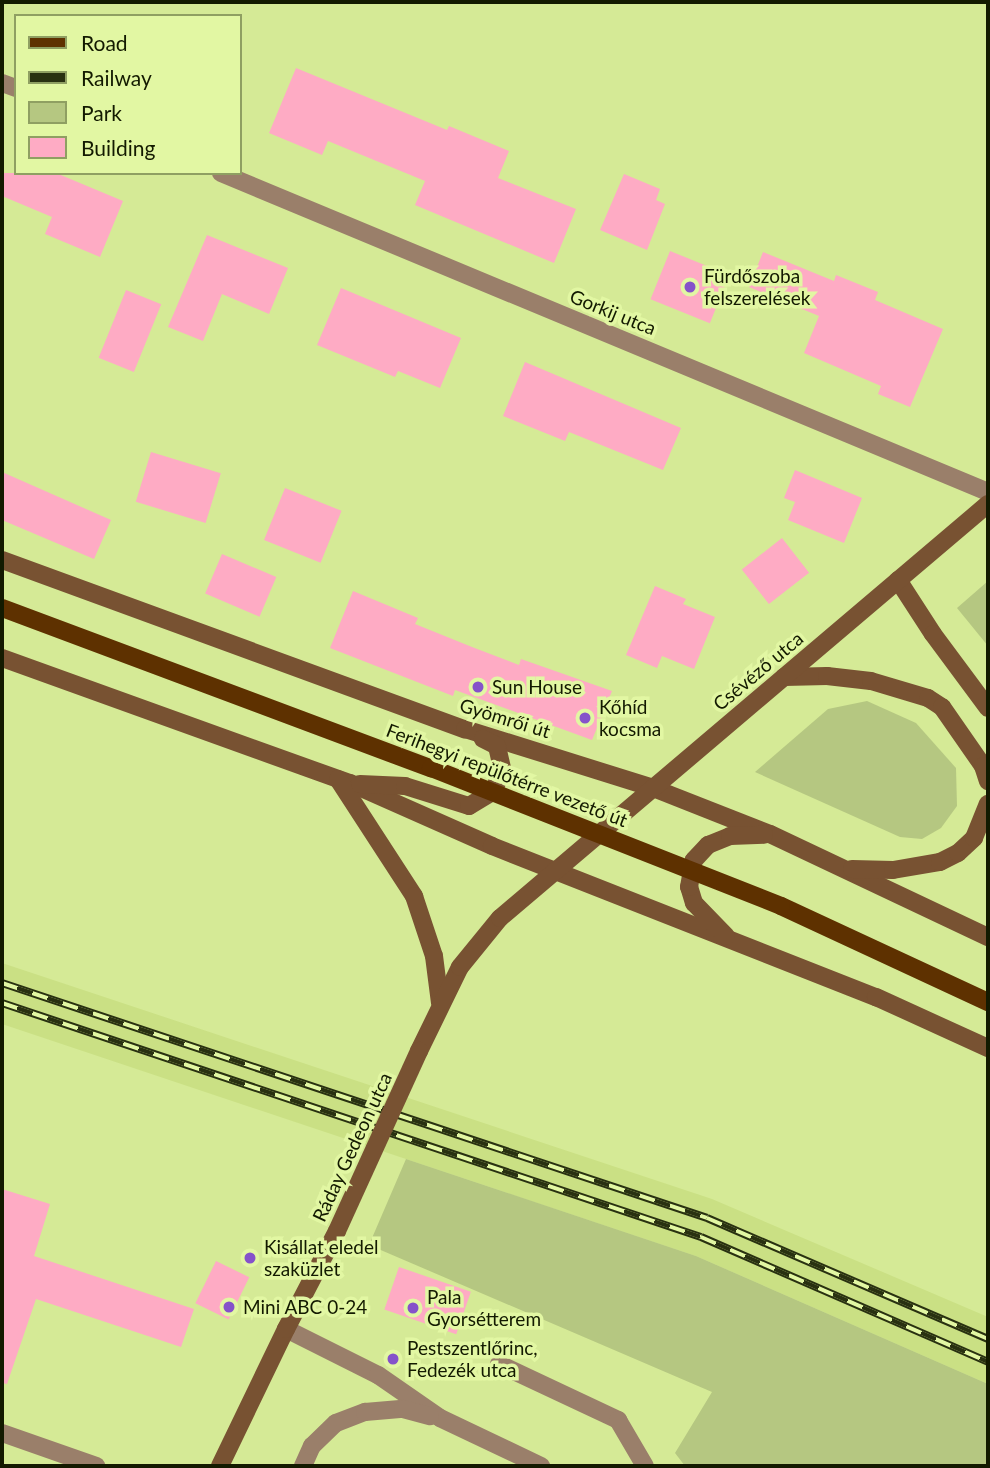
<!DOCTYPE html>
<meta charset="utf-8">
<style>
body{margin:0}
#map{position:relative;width:990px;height:1468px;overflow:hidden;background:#d5ea96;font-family:Lato,sans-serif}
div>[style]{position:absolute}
.built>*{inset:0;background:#cae084}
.green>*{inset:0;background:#b5c781}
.building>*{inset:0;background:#feabc4;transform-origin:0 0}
.lane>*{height:18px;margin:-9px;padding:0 9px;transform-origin:9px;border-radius:9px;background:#9a7f6a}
.street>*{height:18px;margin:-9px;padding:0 9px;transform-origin:9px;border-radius:9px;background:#9a7f6a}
.secondary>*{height:18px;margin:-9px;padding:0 9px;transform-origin:9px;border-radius:9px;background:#785232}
.primary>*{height:18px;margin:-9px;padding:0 9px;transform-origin:9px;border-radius:9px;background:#5e3100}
.rail>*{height:8px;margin-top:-4px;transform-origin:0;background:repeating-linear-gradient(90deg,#e2f7a3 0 16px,#293111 0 32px);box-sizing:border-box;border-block:2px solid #293111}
.secondary-bridge>*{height:18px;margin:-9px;padding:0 9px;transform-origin:9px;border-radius:9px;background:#785232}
.primary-bridge>*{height:18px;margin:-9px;padding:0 9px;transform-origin:9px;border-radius:9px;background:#5e3100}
.dots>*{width:19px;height:19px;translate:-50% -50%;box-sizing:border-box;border:4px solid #e2f7a3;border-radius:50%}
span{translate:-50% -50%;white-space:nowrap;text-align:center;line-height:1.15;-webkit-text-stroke:7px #e2f7a3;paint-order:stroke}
.poi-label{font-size:19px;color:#131a00}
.left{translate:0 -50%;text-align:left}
.street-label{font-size:19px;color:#131a00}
.frame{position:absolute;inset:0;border:4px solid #131a00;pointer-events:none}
.legend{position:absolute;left:14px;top:14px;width:228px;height:161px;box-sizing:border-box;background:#e2f7a3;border:2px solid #8f9f62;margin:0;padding:9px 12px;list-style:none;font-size:21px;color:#131a00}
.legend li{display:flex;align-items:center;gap:14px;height:35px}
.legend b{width:35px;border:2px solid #8f9f62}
</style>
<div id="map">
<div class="built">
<i style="clip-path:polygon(2px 963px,712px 1199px,988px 1317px,988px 1384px,696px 1256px,2px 1024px)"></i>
</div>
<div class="green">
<i style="clip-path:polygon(988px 581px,988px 646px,957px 608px)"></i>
<i style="clip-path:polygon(867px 701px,916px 723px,956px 768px,957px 806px,941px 828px,922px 839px,900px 837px,755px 772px,828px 709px)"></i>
<i style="clip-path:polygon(406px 1159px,696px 1256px,988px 1384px,988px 1466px,685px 1466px,675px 1453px,712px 1392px,369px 1245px)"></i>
</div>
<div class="building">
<i style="clip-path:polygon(296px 68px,447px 130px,449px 126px,509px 151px,498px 178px,576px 209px,554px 263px,415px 205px,425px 181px,328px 141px,322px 155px,269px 133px)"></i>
<i style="clip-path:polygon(2px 173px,56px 173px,123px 201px,100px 257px,45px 234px,52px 217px,2px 196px)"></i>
<i style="clip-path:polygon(624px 174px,660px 189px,656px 200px,665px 204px,647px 250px,600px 230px)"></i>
<i style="clip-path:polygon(207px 235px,288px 268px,269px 314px,222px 294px,203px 341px,168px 327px)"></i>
<i style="left:670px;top:251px;width:64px;height:52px;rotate:22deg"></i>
<i style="clip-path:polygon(763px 252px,834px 281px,836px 275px,878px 292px,875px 300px,943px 329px,910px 407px,878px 394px,881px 386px,804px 353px,819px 316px,749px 287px)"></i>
<i style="clip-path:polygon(341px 288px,461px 338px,440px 388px,398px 371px,395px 377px,317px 345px)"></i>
<i style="left:126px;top:290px;width:38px;height:73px;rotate:22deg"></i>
<i style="clip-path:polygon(525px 362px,681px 428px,663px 470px,569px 432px,565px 441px,503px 416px)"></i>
<i style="left:151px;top:452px;width:73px;height:52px;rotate:17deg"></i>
<i style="clip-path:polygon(795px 470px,862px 498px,844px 543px,788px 520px,795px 502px,784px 498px)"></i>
<i style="clip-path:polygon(2px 472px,111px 520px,94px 559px,2px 520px)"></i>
<i style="left:285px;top:488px;width:61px;height:56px;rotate:22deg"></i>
<i style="left:782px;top:538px;width:44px;height:51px;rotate:52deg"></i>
<i style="left:222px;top:554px;width:59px;height:43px;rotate:23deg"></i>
<i style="clip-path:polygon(655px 586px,686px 599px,683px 604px,715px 617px,694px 669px,662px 656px,657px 668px,626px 655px)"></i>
<i style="clip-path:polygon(353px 591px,418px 618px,415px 624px,472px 647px,519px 665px,521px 659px,612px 691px,592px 740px,455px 690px,453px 696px,330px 648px)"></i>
<i style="clip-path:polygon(2px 1189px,50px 1204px,34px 1256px,194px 1309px,181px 1347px,36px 1299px,7px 1384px,2px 1383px)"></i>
<i style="left:216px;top:1261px;width:37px;height:47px;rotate:26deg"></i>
<i style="left:399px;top:1267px;width:76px;height:45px;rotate:19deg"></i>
</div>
<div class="lane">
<i style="left:286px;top:1329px;width:103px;rotate:26.6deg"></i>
<i style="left:378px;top:1375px;width:75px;rotate:34.7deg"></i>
<i style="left:440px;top:1418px;width:112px;rotate:25.4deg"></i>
<i style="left:303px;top:1466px;width:22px;rotate:-66deg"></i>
<i style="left:312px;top:1446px;width:33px;rotate:-44deg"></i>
<i style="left:336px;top:1423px;width:31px;rotate:-21deg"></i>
<i style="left:365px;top:1412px;width:38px;rotate:-5deg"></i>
<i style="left:403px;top:1409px;width:28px;rotate:15deg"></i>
</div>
<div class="street">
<i style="left:2px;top:83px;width:15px;rotate:20deg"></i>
<i style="left:221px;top:173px;width:831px;rotate:22.58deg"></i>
<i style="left:499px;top:1364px;width:132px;rotate:25.2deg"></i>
<i style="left:618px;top:1420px;width:53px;rotate:59.6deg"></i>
<i style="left:2px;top:1433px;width:100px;rotate:19.3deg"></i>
</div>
<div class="secondary">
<i style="left:2px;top:560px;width:493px;rotate:20.1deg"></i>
<i style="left:465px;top:729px;width:197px;rotate:17.4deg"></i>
<i style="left:653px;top:788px;width:126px;rotate:21.5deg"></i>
<i style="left:770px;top:834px;width:241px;rotate:25.3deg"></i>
<i style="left:898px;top:580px;width:64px;rotate:57.1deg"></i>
<i style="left:933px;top:634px;width:92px;rotate:53.4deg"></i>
<i style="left:2px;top:658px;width:370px;rotate:19.8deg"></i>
<i style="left:350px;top:783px;width:155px;rotate:23.9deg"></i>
<i style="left:492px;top:846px;width:413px;rotate:21.5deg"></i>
<i style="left:876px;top:997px;width:123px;rotate:24.5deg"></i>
<i style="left:784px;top:677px;width:43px;rotate:-1.3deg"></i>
<i style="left:827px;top:676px;width:44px;rotate:6.5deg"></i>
<i style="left:871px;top:681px;width:59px;rotate:16.6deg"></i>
<i style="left:928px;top:698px;width:17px;rotate:33deg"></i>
<i style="left:942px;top:707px;width:72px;rotate:55.2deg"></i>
<i style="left:983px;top:766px;width:16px;rotate:72deg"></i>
<i style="left:338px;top:779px;width:140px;rotate:57deg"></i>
<i style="left:414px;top:896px;width:63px;rotate:71.6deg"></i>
<i style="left:434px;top:956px;width:47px;rotate:82.7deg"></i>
<i style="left:360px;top:784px;width:45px;rotate:2.5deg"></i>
<i style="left:405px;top:786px;width:67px;rotate:17.4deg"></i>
<i style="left:469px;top:806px;width:29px;rotate:-31deg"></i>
<i style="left:494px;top:791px;width:24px;rotate:-71deg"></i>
<i style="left:502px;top:768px;width:23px;rotate:-103deg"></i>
<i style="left:497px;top:746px;width:16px;rotate:-153deg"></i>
<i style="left:852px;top:869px;width:41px;rotate:1.4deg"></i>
<i style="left:893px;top:870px;width:48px;rotate:-9.7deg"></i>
<i style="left:940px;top:862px;width:20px;rotate:-27deg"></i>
<i style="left:958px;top:853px;width:22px;rotate:-43deg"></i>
<i style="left:974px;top:838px;width:37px;rotate:-68deg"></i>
<i style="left:726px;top:936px;width:46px;rotate:-134.1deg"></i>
<i style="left:694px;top:903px;width:17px;rotate:-107deg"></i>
<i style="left:689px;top:887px;width:27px;rotate:-80deg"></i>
<i style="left:694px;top:860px;width:21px;rotate:-47deg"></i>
<i style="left:708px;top:845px;width:24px;rotate:-22deg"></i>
<i style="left:730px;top:836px;width:34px;rotate:-2deg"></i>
<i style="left:419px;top:1051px;width:93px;rotate:-64deg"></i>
<i style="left:460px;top:967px;width:63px;rotate:-50.8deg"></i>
<i style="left:500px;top:918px;width:640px;rotate:-40.31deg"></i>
<i style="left:220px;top:1466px;width:152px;rotate:-64.3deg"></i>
<i style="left:286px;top:1329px;width:110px;rotate:-62.5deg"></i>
</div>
<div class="primary">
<i style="left:2px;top:608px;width:458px;rotate:20.5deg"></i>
<i style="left:781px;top:906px;width:228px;rotate:24.9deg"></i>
</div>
<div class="rail">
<i style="left:2px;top:983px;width:743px;rotate:18.43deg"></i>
<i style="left:707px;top:1218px;width:306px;rotate:23.3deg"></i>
<i style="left:2px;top:1003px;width:737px;rotate:18.51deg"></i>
<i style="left:701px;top:1237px;width:313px;rotate:23.5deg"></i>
</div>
<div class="secondary-bridge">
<i style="left:337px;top:1231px;width:198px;rotate:-65.5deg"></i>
</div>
<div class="primary-bridge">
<i style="left:431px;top:768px;width:376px;rotate:21.5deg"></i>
</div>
<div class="dots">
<i style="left:690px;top:287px;background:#8552ca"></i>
<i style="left:478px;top:687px;background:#8552ca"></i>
<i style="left:585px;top:718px;background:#8552ca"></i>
<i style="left:250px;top:1258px;background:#8552ca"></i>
<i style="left:229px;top:1307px;background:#8552ca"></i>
<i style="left:413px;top:1308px;background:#8552ca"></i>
<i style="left:393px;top:1359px;background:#8552ca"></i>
</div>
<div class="poi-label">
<span class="left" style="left:704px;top:287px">Fürdőszoba<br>felszerelések</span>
<span class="left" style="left:492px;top:687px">Sun House</span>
<span class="left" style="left:599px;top:718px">Kőhíd<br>kocsma</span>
<span class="left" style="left:264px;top:1258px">Kisállat eledel<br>szaküzlet</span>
<span class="left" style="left:427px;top:1308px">Pala<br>Gyorsétterem</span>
<span class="left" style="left:243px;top:1307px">Mini ABC 0-24</span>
<span class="left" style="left:407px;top:1359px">Pestszentlőrinc,<br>Fedezék utca</span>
</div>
<div class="street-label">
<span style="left:613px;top:312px;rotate:22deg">Gorkij utca</span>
<span style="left:758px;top:671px;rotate:-40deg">Csévéző utca</span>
<span style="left:505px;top:718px;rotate:17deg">Gyömrői út</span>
<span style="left:507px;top:775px;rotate:21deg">Ferihegyi repülőtérre vezető út</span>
<span style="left:352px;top:1147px;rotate:-65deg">Ráday Gedeon utca</span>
</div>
<div class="frame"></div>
<ul class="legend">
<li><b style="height:9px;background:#5e3100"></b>Road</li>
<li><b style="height:9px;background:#293111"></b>Railway</li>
<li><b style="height:19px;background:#b5c781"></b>Park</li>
<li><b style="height:19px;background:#feabc4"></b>Building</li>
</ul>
</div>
